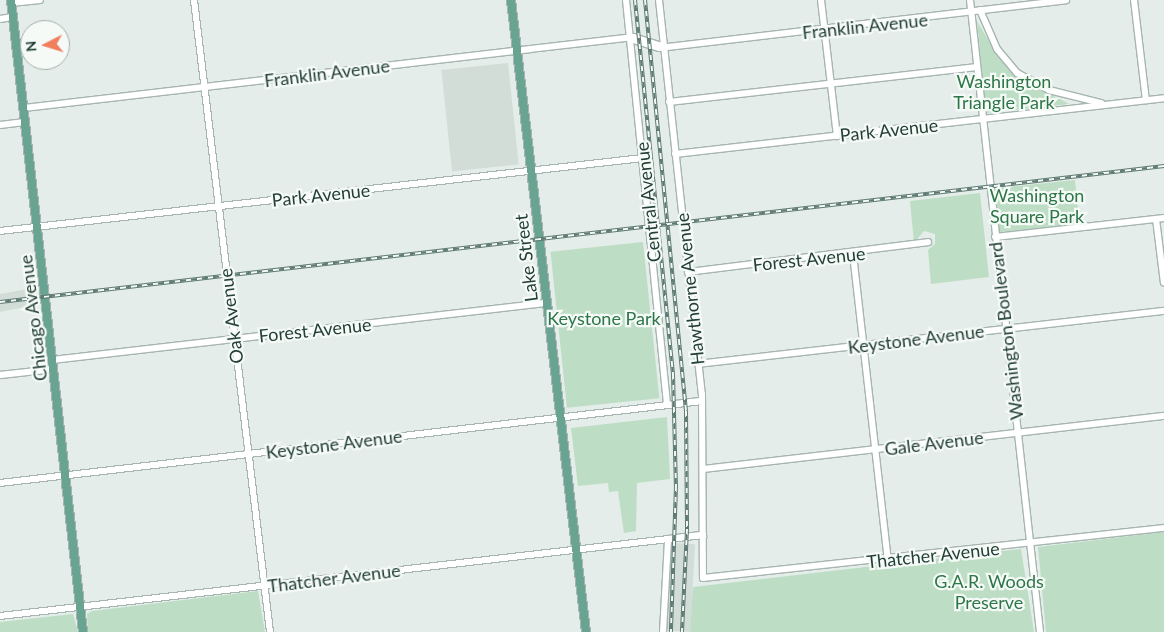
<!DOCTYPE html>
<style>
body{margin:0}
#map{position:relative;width:1164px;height:632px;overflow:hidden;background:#e4ede9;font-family:Lato,sans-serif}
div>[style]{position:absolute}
.built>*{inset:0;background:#d2ddd8;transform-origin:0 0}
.green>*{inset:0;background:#bddec5;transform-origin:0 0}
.roads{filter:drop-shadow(1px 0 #a6b5b0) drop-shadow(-1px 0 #a6b5b0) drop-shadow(0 1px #a6b5b0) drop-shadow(0 -1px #a6b5b0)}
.minor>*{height:6px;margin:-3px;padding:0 3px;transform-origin:3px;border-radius:3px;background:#fff}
.major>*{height:8px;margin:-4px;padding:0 4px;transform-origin:4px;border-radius:4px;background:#69a392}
.rail>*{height:4px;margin-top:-2px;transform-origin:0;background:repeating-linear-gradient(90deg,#f5faf7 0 5.5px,#5e7a72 0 11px);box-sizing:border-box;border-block:1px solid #5e7a72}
span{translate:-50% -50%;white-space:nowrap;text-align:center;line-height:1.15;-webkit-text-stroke:4.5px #f5faf7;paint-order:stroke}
.street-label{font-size:18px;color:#233f37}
.park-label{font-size:18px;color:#2d7648}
.north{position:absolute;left:20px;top:20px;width:50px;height:50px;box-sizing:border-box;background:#f5faf7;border:1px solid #a1afaa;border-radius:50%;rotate:265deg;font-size:14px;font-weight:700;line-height:20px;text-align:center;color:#233f37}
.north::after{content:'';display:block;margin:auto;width:18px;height:22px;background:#f17f5e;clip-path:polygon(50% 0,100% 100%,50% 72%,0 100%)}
</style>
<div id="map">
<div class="built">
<i style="left:508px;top:63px;width:102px;height:67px;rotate:84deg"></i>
<i style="clip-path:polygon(33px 288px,35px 305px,0 312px,0 294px)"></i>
<i style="left:695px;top:544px;width:88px;height:24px;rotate:93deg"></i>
</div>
<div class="green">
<i style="clip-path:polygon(977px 21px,994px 50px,1017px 76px,1069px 104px,986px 113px)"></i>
<i style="left:1075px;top:180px;width:44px;height:82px;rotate:84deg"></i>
<i style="clip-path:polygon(980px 193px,989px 277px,931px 284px,928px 250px,935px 244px,935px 234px,924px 231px,914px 243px,910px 201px)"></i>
<i style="left:643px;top:242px;width:157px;height:93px;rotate:84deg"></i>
<i style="clip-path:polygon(667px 417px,670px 479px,637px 483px,636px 531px,624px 533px,618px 491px,609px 492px,608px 483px,578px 486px,571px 428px)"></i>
<i style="clip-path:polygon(1164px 532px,1164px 632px,1046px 632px,1038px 547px)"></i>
<i style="clip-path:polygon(1021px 549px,1034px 632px,690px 632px,693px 587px)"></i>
<i style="clip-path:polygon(258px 591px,265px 632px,88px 632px,87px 614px,92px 611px)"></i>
<i style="clip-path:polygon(73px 614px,78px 632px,0 632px,0 622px)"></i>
</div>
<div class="roads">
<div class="minor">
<i style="left:194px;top:0;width:637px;rotate:83.14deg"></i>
<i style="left:626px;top:0;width:407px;rotate:84.2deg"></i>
<i style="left:659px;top:0;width:396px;rotate:83.8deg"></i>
<i style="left:702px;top:394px;width:184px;rotate:89.7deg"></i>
<i style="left:703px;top:578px;width:464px;rotate:-6.2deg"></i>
<i style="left:821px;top:0;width:137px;rotate:83.3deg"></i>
<i style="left:970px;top:0;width:636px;rotate:83.68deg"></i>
<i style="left:1134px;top:0;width:101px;rotate:83.2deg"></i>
<i style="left:11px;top:3px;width:29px;rotate:-6deg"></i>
<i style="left:980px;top:10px;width:43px;rotate:66.4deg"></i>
<i style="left:997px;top:49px;width:31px;rotate:50deg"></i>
<i style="left:1017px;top:73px;width:36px;rotate:28deg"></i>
<i style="left:1049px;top:90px;width:54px;rotate:14deg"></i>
<i style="left:0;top:19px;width:13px;rotate:-9deg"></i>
<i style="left:630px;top:39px;width:30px;rotate:17deg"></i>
<i style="left:659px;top:48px;width:410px;rotate:-6.7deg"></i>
<i style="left:669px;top:102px;width:310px;rotate:-6.5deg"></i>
<i style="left:24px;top:108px;width:614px;rotate:-6.64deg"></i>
<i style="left:634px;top:37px;width:32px;rotate:18deg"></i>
<i style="left:0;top:125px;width:25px;rotate:-7deg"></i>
<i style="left:675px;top:154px;width:492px;rotate:-6.5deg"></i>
<i style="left:1156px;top:219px;width:64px;rotate:82.9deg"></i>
<i style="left:0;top:231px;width:647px;rotate:-6.48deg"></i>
<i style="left:995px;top:237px;width:170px;rotate:-6.4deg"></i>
<i style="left:853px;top:254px;width:308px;rotate:83.5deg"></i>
<i style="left:688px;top:272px;width:242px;rotate:-7.1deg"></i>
<i style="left:53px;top:360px;width:497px;rotate:-6.6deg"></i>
<i style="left:698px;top:364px;width:469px;rotate:-6.5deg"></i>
<i style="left:0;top:375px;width:54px;rotate:-6.3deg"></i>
<i style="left:667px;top:405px;width:35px;rotate:-7deg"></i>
<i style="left:704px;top:469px;width:463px;rotate:-6.6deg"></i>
<i style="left:0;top:483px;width:707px;rotate:-6.66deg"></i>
<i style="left:668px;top:539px;width:35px;rotate:-7deg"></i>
<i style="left:0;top:616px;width:708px;rotate:-6.57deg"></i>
<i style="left:663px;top:632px;width:93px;rotate:-86.9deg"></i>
</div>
<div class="major">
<i style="left:11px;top:0;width:636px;rotate:83.5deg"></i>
<i style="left:511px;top:0;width:636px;rotate:83.23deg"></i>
</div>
</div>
<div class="rail">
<i style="left:635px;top:0;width:376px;rotate:84.2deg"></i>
<i style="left:673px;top:374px;width:112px;rotate:88.5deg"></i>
<i style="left:676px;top:486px;width:146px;rotate:92deg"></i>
<i style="left:645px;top:0;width:413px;rotate:84.3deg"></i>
<i style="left:686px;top:411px;width:118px;rotate:89.5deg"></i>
<i style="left:687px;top:529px;width:103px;rotate:92.8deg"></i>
<i style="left:0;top:302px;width:1172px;rotate:-6.66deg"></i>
</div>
<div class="street-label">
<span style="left:865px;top:26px;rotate:-6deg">Franklin Avenue</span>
<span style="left:327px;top:73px;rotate:-7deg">Franklin Avenue</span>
<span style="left:889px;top:130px;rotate:-6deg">Park Avenue</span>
<span style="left:321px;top:195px;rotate:-6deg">Park Avenue</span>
<span style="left:648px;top:202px;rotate:-96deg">Central Avenue</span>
<span style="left:526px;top:258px;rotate:-97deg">Lake Street</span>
<span style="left:809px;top:259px;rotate:-6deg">Forest Avenue</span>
<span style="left:690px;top:289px;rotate:-96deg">Hawthorne Avenue</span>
<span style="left:231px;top:316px;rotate:-97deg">Oak Avenue</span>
<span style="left:33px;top:318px;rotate:-97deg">Chicago Avenue</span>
<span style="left:315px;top:330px;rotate:-6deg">Forest Avenue</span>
<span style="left:1006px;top:331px;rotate:-97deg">Washington Boulevard</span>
<span style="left:916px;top:339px;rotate:-7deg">Keystone Avenue</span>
<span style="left:934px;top:443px;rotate:-7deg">Gale Avenue</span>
<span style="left:334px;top:444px;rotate:-7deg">Keystone Avenue</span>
<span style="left:933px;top:555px;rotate:-6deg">Thatcher Avenue</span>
<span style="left:334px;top:578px;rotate:-7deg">Thatcher Avenue</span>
</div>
<div class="park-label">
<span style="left:1004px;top:92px">Washington<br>Triangle Park</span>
<span style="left:1037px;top:206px">Washington<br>Square Park</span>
<span style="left:604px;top:318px">Keystone Park</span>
<span style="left:989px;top:592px">G.A.R. Woods<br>Preserve</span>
</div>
<div class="north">N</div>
</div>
